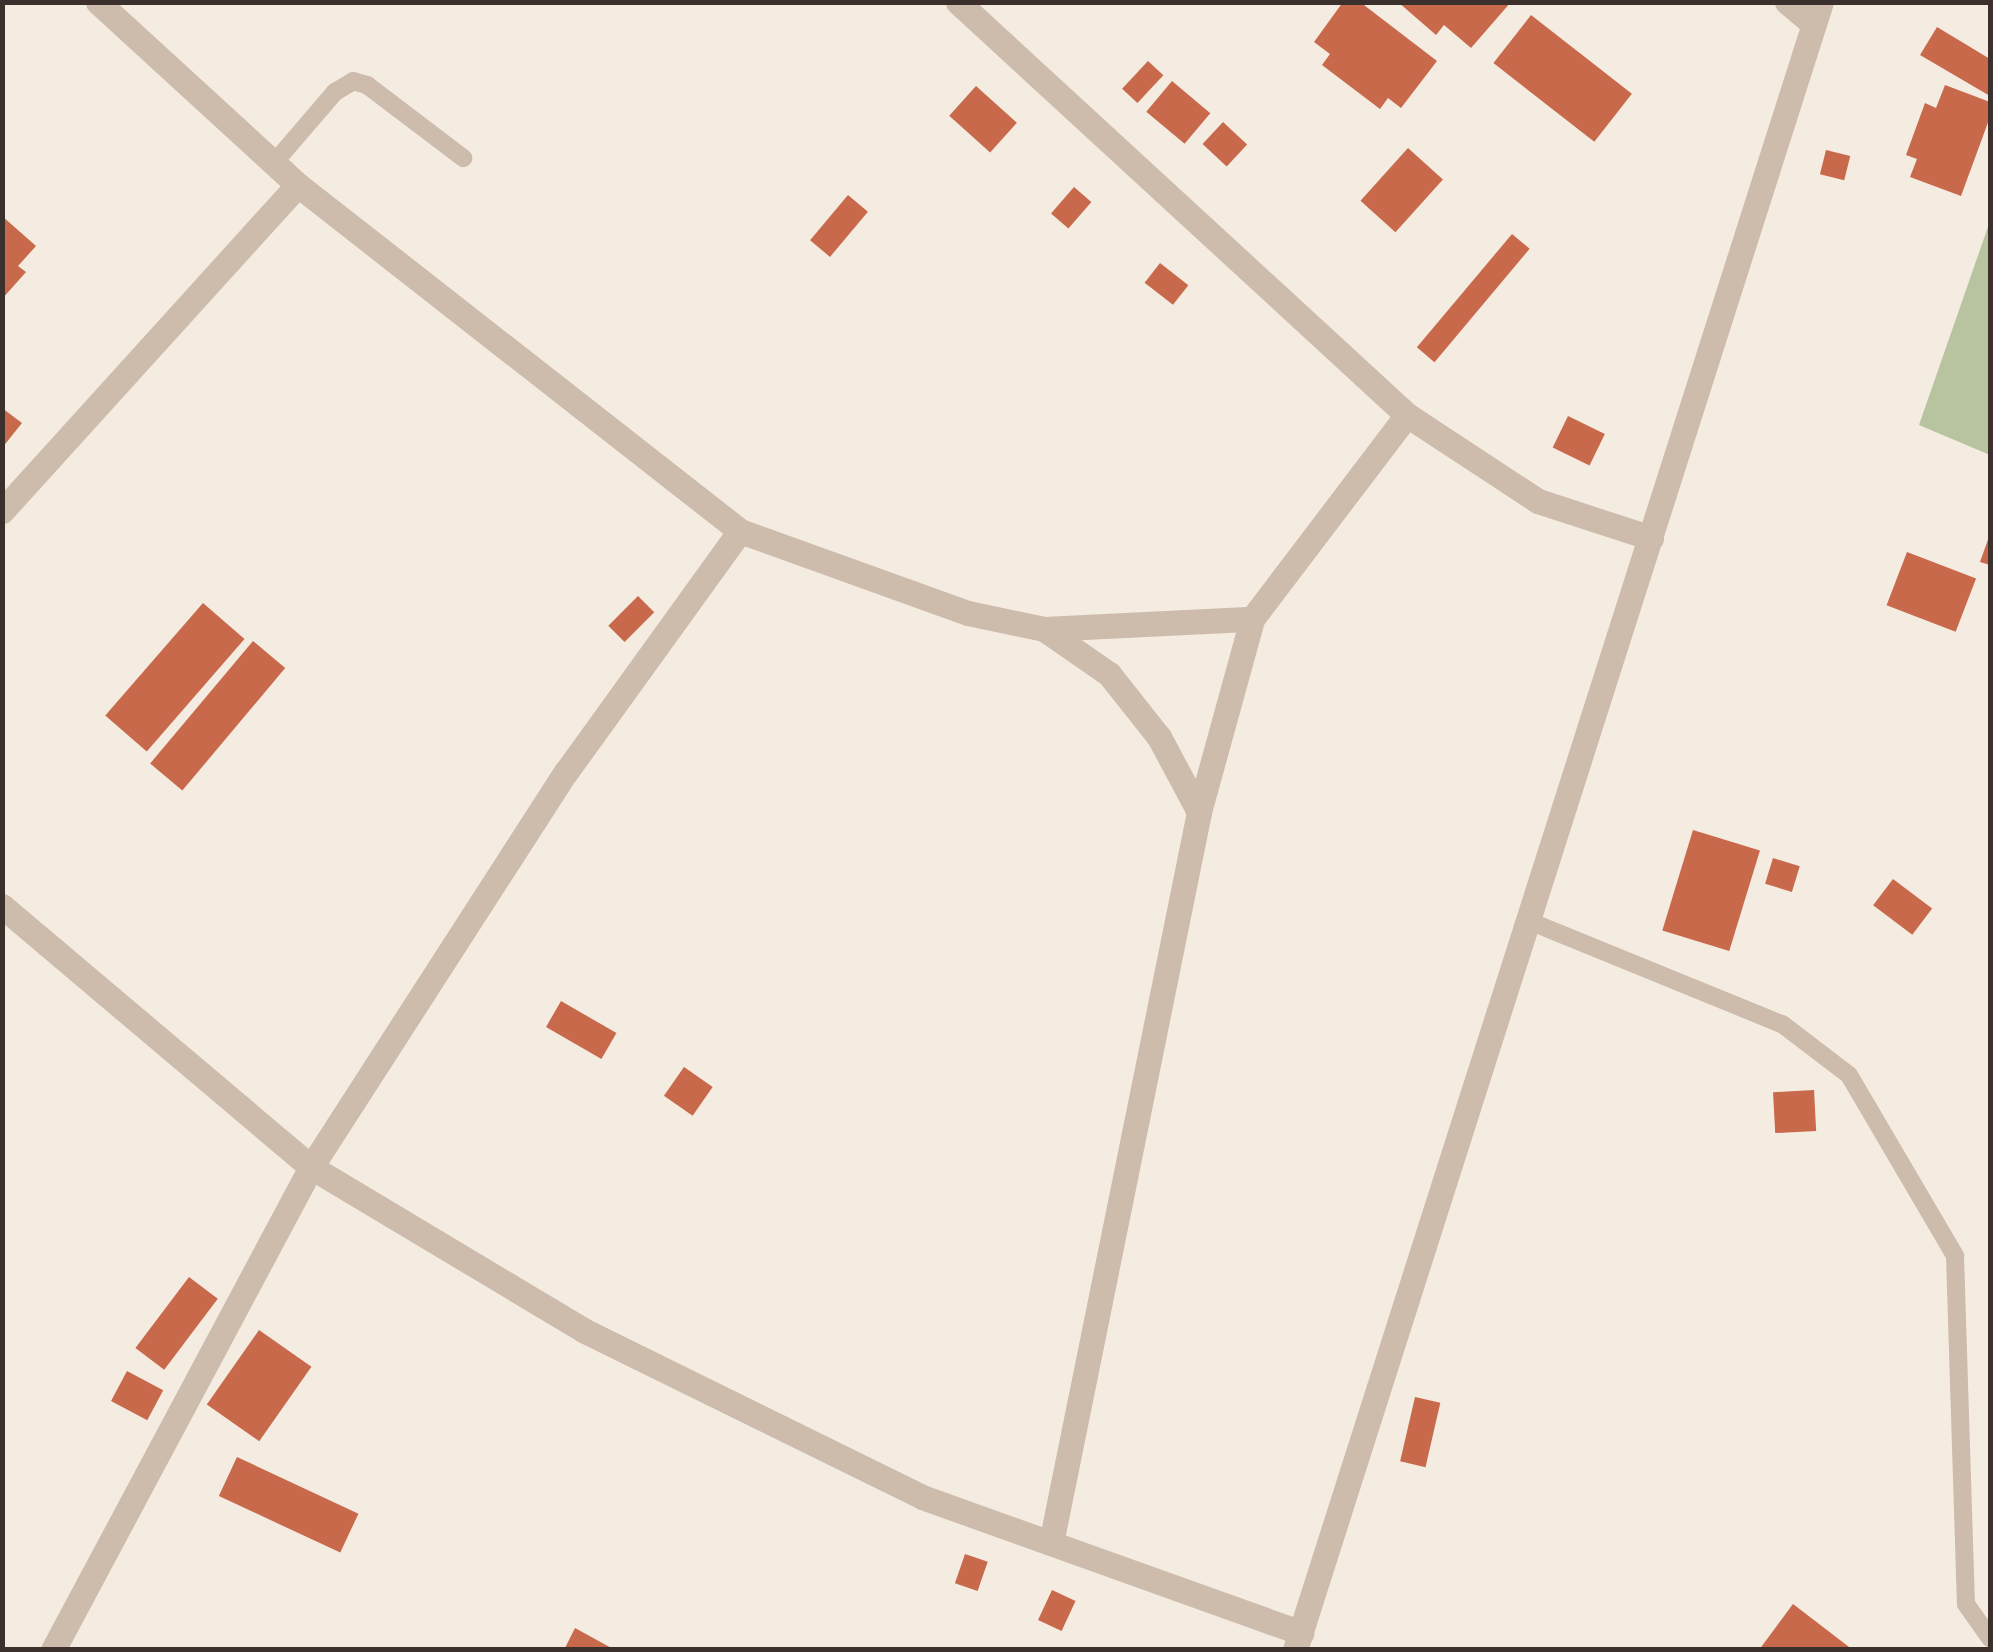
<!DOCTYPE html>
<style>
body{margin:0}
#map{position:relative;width:1993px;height:1652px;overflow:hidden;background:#f4ebe1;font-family:Helvetica,sans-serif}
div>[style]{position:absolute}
.green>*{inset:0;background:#b8c4a0}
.building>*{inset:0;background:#c8694b;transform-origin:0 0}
.lane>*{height:18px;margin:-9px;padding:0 9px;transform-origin:9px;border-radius:9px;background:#cdbbac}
.street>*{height:25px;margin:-12.5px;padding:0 12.5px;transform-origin:12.5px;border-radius:12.5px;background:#cdbbac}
span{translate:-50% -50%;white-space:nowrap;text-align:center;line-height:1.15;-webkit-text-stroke:10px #fbf5ee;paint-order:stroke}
.frame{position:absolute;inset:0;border:5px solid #3b302b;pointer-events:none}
</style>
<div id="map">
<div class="green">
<i style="clip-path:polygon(1990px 221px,1990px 455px,1919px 425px)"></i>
</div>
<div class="building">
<i style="clip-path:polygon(1343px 2px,1360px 2px,1437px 61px,1401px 108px,1388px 98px,1380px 109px,1322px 65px,1330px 54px,1314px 42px)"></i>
<i style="clip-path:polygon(1398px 2px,1511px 2px,1471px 48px,1444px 25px,1436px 35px)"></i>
<i style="left:1531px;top:15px;width:128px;height:61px;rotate:38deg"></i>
<i style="clip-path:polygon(1937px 27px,1990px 59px,1990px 96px,1920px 55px)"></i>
<i style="left:1148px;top:61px;width:21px;height:38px;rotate:43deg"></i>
<i style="left:1172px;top:81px;width:50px;height:40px;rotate:40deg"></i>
<i style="clip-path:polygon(1945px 85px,1990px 102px,1990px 117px,1961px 196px,1910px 177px,1917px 159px,1906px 155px,1925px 103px,1936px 108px)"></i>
<i style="left:976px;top:86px;width:55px;height:40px;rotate:42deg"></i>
<i style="left:1223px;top:122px;width:33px;height:30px;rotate:43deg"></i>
<i style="left:1408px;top:148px;width:47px;height:71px;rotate:42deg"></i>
<i style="left:1826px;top:150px;width:25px;height:25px;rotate:14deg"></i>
<i style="left:1074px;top:187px;width:23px;height:35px;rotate:41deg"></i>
<i style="left:848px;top:195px;width:26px;height:59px;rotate:40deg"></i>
<i style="clip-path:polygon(2px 216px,36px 246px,18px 266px,26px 272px,2px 299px)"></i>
<i style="left:1512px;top:234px;width:23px;height:148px;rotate:40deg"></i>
<i style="left:1160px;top:263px;width:36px;height:25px;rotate:38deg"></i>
<i style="clip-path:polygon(2px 408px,22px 423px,2px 448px)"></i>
<i style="left:1568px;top:416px;width:41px;height:35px;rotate:26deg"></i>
<i style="clip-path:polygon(1990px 534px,1990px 565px,1980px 562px)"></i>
<i style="left:1907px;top:552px;width:74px;height:57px;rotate:21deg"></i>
<i style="left:638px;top:596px;width:23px;height:42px;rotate:45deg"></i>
<i style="left:203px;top:603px;width:55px;height:149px;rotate:41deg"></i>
<i style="left:253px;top:641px;width:42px;height:160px;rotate:40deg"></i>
<i style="left:1693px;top:830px;width:70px;height:105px;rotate:17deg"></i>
<i style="left:1773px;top:858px;width:28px;height:27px;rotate:17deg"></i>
<i style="left:1893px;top:879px;width:49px;height:33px;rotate:37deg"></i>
<i style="left:561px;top:1001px;width:64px;height:30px;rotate:30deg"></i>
<i style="left:684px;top:1067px;width:35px;height:35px;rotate:35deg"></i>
<i style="left:1814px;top:1090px;width:41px;height:41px;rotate:87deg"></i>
<i style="left:189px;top:1277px;width:36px;height:89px;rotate:37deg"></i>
<i style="left:259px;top:1330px;width:64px;height:91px;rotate:35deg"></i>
<i style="left:127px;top:1371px;width:41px;height:34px;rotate:28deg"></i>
<i style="left:1415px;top:1397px;width:26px;height:66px;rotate:13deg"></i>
<i style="left:237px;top:1457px;width:134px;height:43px;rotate:25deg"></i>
<i style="left:965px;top:1554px;width:24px;height:31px;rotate:19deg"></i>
<i style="left:1052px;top:1590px;width:26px;height:33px;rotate:25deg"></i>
<i style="clip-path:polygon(1793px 1604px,1853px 1650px,1759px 1650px)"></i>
<i style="clip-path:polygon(575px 1628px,615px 1650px,564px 1650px)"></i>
</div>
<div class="lane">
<i style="left:274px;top:163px;width:94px;rotate:-49.3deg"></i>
<i style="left:335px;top:92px;width:21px;rotate:-31deg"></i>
<i style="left:353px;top:81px;width:15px;rotate:16deg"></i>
<i style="left:367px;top:85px;width:121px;rotate:37.2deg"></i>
<i style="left:1529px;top:921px;width:273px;rotate:22.2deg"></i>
<i style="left:1782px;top:1024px;width:84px;rotate:37.3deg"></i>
<i style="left:1849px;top:1075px;width:210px;rotate:59.6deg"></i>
<i style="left:1955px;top:1256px;width:348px;rotate:88.2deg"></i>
<i style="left:1966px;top:1604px;width:42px;rotate:54.8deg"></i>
</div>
<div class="street">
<i style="left:98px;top:2px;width:271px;rotate:42.5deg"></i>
<i style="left:298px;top:185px;width:561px;rotate:38.05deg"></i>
<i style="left:740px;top:531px;width:242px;rotate:19.8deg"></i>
<i style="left:968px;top:613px;width:78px;rotate:11.9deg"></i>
<i style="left:1044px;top:629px;width:208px;rotate:-2.8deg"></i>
<i style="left:958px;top:2px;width:610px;rotate:42.61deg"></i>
<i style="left:1407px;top:415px;width:157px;rotate:33.3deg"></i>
<i style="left:1538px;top:501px;width:119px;rotate:18.1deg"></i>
<i style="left:1787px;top:2px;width:35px;rotate:40deg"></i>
<i style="left:2px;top:511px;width:440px;rotate:-47.8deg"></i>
<i style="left:1044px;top:629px;width:79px;rotate:34.7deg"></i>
<i style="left:1109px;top:674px;width:80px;rotate:51.6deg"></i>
<i style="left:1159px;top:737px;width:85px;rotate:61.9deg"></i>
<i style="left:2px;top:906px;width:404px;rotate:40.2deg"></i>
<i style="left:311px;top:1167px;width:317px;rotate:30.9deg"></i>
<i style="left:583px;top:1330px;width:378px;rotate:26.2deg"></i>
<i style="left:922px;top:1497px;width:403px;rotate:19.7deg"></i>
<i style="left:1051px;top:1543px;width:746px;rotate:-78.55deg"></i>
<i style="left:1199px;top:812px;width:200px;rotate:-74.6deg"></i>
<i style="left:1252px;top:619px;width:256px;rotate:-52.8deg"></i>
<i style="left:53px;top:1650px;width:548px;rotate:-61.89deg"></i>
<i style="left:311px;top:1167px;width:470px;rotate:-57.2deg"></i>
<i style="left:566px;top:772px;width:297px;rotate:-54.2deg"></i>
<i style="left:1295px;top:1650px;width:1730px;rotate:-72.3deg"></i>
</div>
<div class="frame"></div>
</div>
